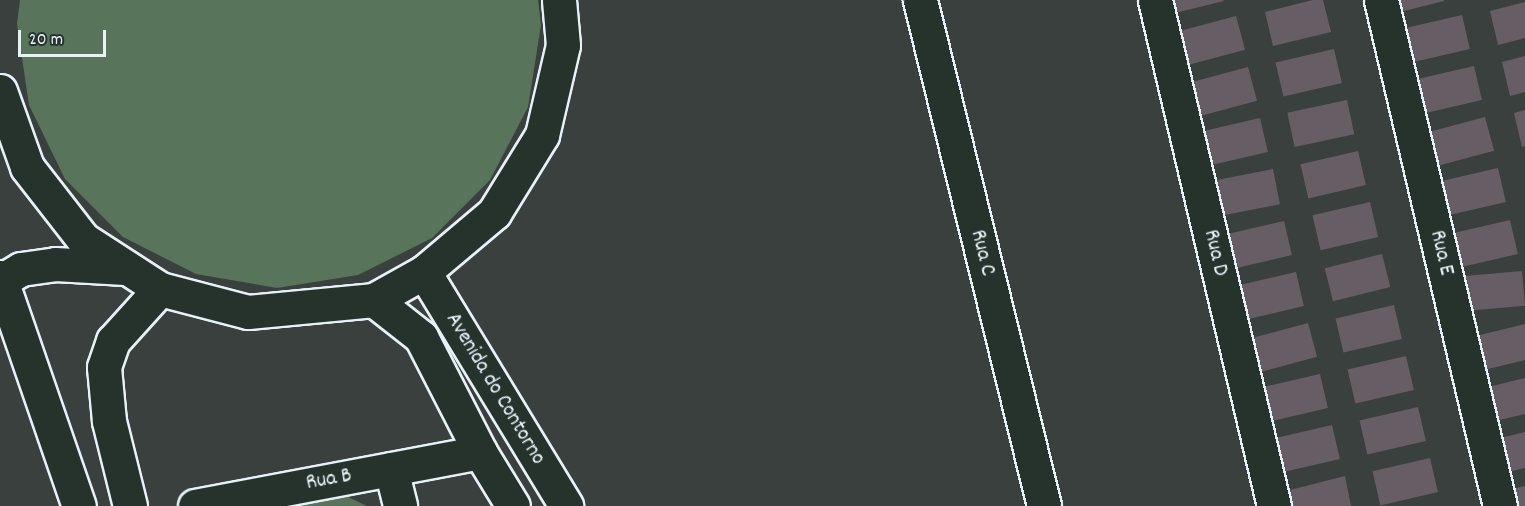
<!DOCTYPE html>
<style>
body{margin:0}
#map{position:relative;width:1525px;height:506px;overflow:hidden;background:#3a403e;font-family:Dekko,sans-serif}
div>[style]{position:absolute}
.green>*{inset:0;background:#58755c}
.building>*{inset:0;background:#675e65;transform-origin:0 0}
.roads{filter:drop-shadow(2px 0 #e8f1f8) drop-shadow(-2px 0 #e8f1f8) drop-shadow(0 2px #e8f1f8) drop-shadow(0 -2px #e8f1f8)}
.minor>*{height:33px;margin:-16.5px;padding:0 16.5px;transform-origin:16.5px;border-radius:16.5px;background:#26332d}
span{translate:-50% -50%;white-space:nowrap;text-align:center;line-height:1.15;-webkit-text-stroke:4.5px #26332d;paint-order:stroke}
.street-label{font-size:22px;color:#e8f1f8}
.scale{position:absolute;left:18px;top:30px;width:88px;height:27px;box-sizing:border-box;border:3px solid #e8f1f8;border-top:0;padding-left:8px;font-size:18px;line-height:21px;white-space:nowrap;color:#e8f1f8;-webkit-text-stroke:4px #26332d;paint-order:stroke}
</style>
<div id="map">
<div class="green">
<i style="clip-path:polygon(20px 0,538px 0,541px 25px,528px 107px,490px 180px,432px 238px,358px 275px,277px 288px,196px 274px,123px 237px,65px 179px,29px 105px,17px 24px)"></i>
<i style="clip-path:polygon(344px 495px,367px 506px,297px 506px)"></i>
</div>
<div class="building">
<i style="clip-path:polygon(1172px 0,1223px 0,1224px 1px,1175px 13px)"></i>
<i style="clip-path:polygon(1313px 0,1323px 0,1331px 32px,1273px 46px,1265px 12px)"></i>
<i style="clip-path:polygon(1397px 0,1444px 0,1444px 1px,1400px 12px)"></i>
<i style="clip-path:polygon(1525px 2px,1525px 38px,1498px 45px,1490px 11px)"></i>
<i style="left:1462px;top:15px;width:35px;height:60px;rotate:77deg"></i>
<i style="left:1236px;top:16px;width:35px;height:60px;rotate:75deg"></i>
<i style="left:1334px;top:49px;width:35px;height:60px;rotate:77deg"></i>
<i style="clip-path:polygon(1525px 56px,1525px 92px,1510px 96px,1502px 62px)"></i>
<i style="left:1474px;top:66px;width:35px;height:60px;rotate:77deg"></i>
<i style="left:1248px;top:67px;width:35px;height:59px;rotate:75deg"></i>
<i style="left:1347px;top:100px;width:35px;height:61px;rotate:78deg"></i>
<i style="clip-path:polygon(1525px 110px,1525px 146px,1522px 147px,1514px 113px)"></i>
<i style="left:1485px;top:117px;width:35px;height:59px;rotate:75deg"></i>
<i style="left:1260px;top:118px;width:35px;height:60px;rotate:77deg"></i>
<i style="left:1358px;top:151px;width:35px;height:59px;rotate:77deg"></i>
<i style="left:1498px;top:168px;width:35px;height:60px;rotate:77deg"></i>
<i style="left:1273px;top:169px;width:36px;height:61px;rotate:79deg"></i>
<i style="left:1370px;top:202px;width:36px;height:59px;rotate:77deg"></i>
<i style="left:1510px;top:220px;width:35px;height:60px;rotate:77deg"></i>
<i style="left:1284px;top:221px;width:35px;height:59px;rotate:77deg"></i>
<i style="left:1382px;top:254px;width:34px;height:59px;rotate:76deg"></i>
<i style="left:1522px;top:271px;width:35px;height:60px;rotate:85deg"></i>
<i style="left:1296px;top:272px;width:35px;height:59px;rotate:77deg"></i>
<i style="left:1394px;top:305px;width:35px;height:60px;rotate:77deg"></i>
<i style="left:1308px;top:323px;width:35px;height:60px;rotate:75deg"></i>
<i style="clip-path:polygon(1525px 324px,1525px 360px,1484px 370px,1476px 336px)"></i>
<i style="left:1406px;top:356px;width:35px;height:60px;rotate:77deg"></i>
<i style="left:1320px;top:374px;width:35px;height:60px;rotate:77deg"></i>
<i style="clip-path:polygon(1525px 378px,1525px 414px,1495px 421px,1488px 387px)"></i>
<i style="left:1418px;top:407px;width:35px;height:60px;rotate:77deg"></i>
<i style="left:1332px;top:425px;width:35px;height:60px;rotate:77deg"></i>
<i style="clip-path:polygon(1525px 432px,1525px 468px,1508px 472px,1500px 438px)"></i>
<i style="left:1430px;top:458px;width:35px;height:59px;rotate:77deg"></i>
<i style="clip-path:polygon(1345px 476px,1351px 506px,1290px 506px,1286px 491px)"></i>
<i style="clip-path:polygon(1525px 486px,1525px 506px,1515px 506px,1511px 489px)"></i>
</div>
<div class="roads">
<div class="minor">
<i style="left:920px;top:0;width:521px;rotate:76.23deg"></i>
<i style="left:1155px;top:0;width:520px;rotate:76.77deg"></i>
<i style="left:1381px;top:0;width:520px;rotate:76.77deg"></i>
<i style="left:0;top:91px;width:81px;rotate:70.4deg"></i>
<i style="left:27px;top:167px;width:91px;rotate:52.1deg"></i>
<i style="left:83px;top:239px;width:92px;rotate:33deg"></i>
<i style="left:160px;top:289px;width:91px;rotate:14.6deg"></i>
<i style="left:248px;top:312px;width:127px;rotate:-5.4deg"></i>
<i style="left:374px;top:300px;width:57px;rotate:-29.2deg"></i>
<i style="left:424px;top:272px;width:92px;rotate:-40.1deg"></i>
<i style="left:494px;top:213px;width:92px;rotate:-58.4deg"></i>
<i style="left:542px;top:135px;width:92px;rotate:-76.9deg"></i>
<i style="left:563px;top:45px;width:45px;rotate:-95.1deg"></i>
<i style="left:424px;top:272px;width:274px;rotate:58.7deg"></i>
<i style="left:0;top:277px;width:242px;rotate:71deg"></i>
<i style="left:1px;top:281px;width:23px;rotate:-31deg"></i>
<i style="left:21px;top:269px;width:34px;rotate:-8deg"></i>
<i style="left:55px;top:264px;width:70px;rotate:3.3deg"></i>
<i style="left:374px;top:300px;width:60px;rotate:38.2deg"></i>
<i style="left:421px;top:337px;width:129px;rotate:62.8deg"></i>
<i style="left:480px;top:452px;width:63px;rotate:58.6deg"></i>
<i style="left:391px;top:469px;width:38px;rotate:76deg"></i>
<i style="left:130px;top:506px;width:88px;rotate:-103.9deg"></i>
<i style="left:109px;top:421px;width:54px;rotate:-95.3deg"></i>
<i style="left:104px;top:367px;width:28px;rotate:-71deg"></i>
<i style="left:113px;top:341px;width:70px;rotate:-47.9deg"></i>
<i style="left:195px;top:506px;width:290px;rotate:-10.7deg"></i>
</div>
</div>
<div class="street-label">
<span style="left:982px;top:253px;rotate:76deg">Rua C</span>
<span style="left:1215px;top:253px;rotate:77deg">Rua D</span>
<span style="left:1441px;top:253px;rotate:77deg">Rua E</span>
<span style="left:495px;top:389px;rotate:59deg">Avenida do Contorno</span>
<span style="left:329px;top:480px;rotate:-10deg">Rua B</span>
</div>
<div class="scale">20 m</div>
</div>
